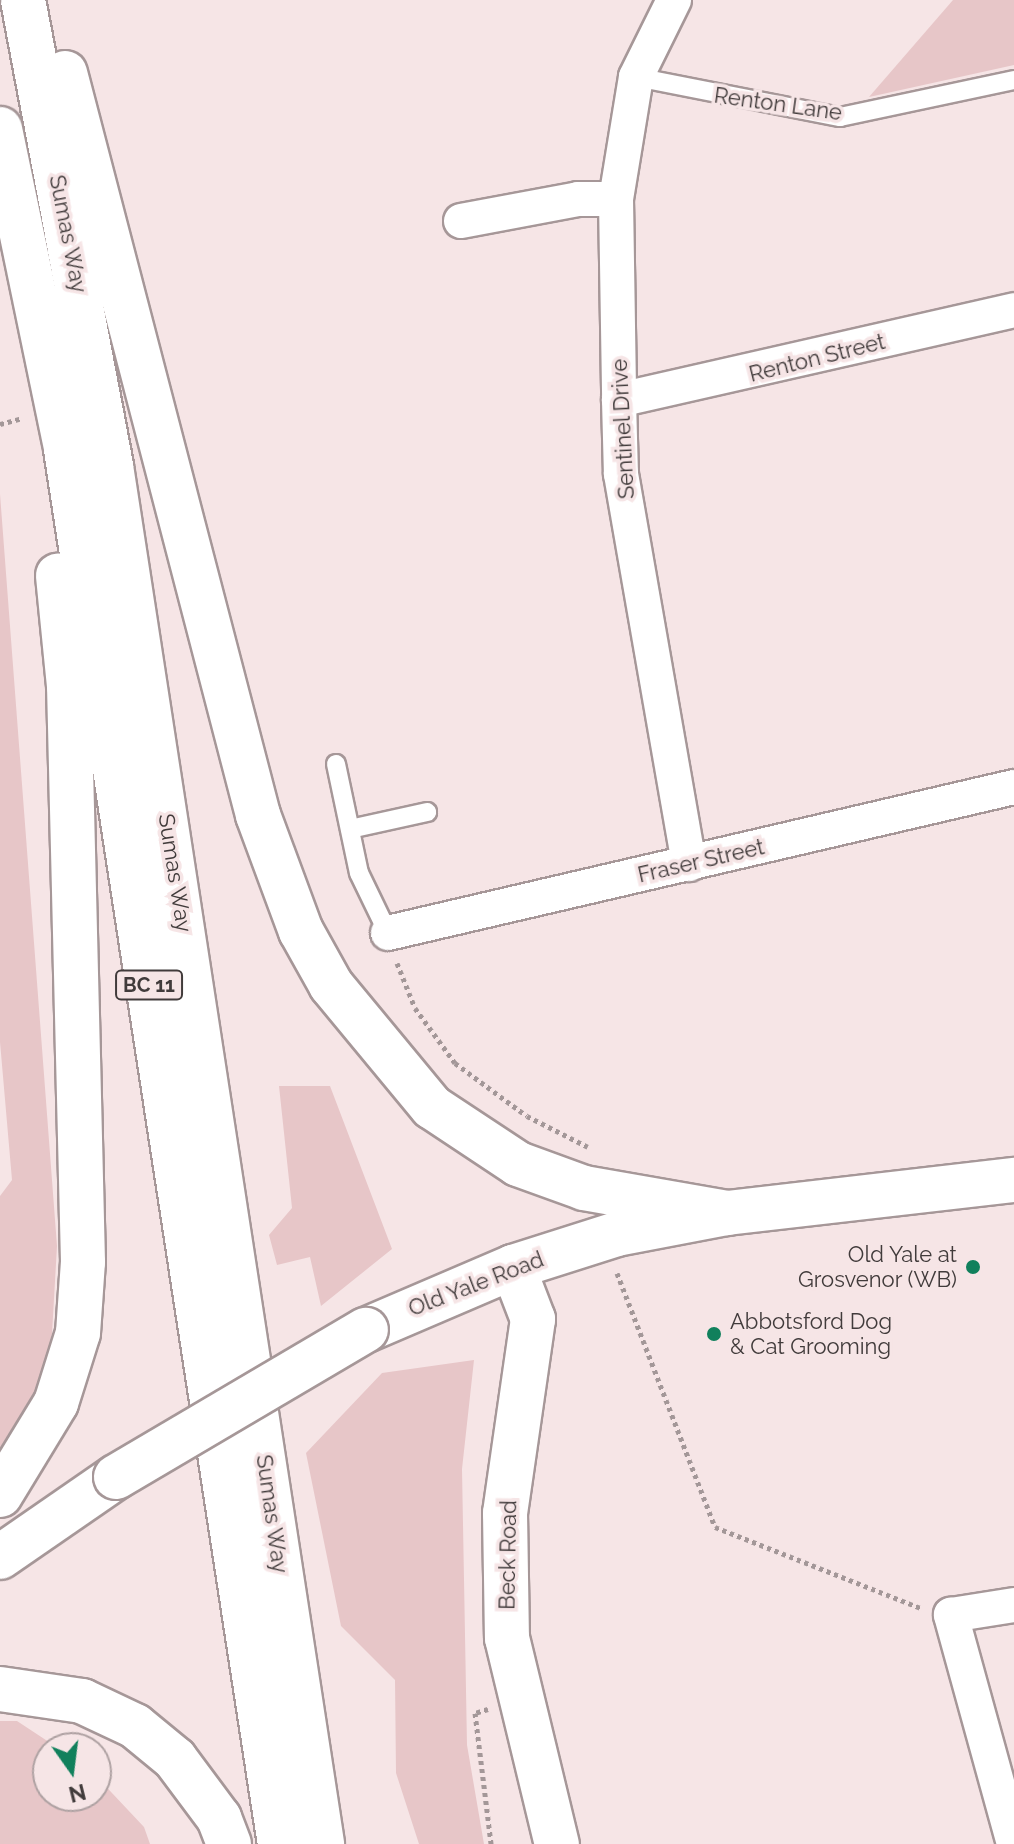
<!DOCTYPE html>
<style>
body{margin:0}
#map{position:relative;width:1014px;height:1844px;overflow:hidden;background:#f6e5e6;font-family:Raleway,sans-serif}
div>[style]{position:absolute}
.green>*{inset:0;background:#e7c6c8}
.path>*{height:5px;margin-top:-2.5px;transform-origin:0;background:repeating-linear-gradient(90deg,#a39798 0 4px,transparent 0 8px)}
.roads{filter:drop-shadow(2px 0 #a69798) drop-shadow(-2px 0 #a69798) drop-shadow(0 2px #a69798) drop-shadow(0 -2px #a69798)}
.lane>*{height:18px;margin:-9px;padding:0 9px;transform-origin:9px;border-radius:9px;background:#fff}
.street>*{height:34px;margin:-17px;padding:0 17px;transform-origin:17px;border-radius:17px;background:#fff}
.secondary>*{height:44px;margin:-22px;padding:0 22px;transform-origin:22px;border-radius:22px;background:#fff}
.highway>*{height:44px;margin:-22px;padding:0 22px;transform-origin:22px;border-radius:22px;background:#fff}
.bridges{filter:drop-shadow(2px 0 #a69798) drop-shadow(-2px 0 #a69798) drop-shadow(0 2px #a69798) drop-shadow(0 -2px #a69798)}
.secondary-bridge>*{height:44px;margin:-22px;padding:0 22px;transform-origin:22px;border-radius:22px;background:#fff}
.dots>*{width:22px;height:22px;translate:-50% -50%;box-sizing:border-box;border:4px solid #f6e5e6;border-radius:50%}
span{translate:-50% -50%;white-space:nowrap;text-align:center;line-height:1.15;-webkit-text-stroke:7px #f6e5e6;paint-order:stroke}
.shield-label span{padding:2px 6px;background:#f6e5e6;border:2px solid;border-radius:6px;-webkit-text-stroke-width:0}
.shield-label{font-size:20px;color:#413b3b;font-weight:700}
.street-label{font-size:22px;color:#413b3b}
.poi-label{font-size:22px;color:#413b3b}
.right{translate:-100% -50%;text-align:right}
.left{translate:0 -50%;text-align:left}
.north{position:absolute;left:32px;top:1732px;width:80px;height:80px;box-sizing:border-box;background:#f6e5e6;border:2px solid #aea1a2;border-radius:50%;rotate:166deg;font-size:22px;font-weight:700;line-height:32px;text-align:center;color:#413b3b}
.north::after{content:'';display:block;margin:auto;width:28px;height:36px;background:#11805c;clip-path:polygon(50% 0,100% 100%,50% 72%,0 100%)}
</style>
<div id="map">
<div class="green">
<i style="clip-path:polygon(953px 0,1014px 0,1014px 65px,869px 97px)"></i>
<i style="clip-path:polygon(0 494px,57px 1246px,52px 1334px,34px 1407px,0 1452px,0 1196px,12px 1180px,0 1042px)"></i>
<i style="clip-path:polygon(279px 1086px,330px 1086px,392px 1249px,321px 1306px,310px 1257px,277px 1265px,269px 1235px,292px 1208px)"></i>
<i style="clip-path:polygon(474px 1360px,462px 1469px,467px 1745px,484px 1844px,419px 1844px,396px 1773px,395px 1680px,341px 1626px,306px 1453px,382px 1373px)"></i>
<i style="clip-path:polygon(0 1721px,17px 1721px,58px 1748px,48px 1748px,48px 1796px,96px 1796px,96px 1776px,144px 1827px,150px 1844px,0 1844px)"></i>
</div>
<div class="path">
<i style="left:0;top:424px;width:23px;rotate:-15deg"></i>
<i style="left:397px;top:963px;width:48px;rotate:68.2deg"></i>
<i style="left:415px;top:1008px;width:68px;rotate:54deg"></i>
<i style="left:455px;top:1063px;width:89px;rotate:36.4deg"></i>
<i style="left:527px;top:1116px;width:68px;rotate:26.9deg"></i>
<i style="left:617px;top:1273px;width:272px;rotate:68.9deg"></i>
<i style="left:715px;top:1527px;width:221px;rotate:21.5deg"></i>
<i style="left:488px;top:1709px;width:14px;rotate:163deg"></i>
<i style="left:475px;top:1713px;width:132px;rotate:83deg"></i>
</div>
<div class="roads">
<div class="lane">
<i style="left:636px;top:77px;width:208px;rotate:11.1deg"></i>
<i style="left:840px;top:117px;width:178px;rotate:-12deg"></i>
<i style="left:336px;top:764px;width:111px;rotate:78.1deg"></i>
<i style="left:359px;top:873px;width:67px;rotate:64.2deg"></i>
<i style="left:350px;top:829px;width:79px;rotate:-12.4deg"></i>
</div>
<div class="street">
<i style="left:674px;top:0;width:86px;rotate:116.3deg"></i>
<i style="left:636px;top:77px;width:124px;rotate:99.3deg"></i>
<i style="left:616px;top:199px;width:201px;rotate:89.1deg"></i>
<i style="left:619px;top:400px;width:74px;rotate:88.5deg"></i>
<i style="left:621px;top:474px;width:396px;rotate:80.1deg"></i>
<i style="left:461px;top:221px;width:119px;rotate:-10.6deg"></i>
<i style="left:578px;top:199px;width:38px"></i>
<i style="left:619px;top:400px;width:405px;rotate:-12.8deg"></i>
<i style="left:388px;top:933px;width:643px;rotate:-13.13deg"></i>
<i style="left:1014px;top:1844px;width:238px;rotate:-105.4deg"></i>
<i style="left:951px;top:1615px;width:64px;rotate:-9deg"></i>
</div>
<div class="secondary">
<i style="left:513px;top:1267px;width:56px;rotate:69deg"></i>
<i style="left:533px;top:1319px;width:196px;rotate:98.2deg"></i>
<i style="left:505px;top:1513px;width:125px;rotate:89.1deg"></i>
<i style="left:507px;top:1638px;width:212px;rotate:76.4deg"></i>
<i style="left:366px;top:1330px;width:160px;rotate:-23.2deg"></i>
<i style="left:513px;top:1267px;width:109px;rotate:-17.6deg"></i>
<i style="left:617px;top:1234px;width:112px;rotate:-10.8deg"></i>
<i style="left:727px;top:1213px;width:289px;rotate:-6.6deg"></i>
<i style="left:0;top:1557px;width:141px;rotate:-34.6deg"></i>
</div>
<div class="highway">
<i style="left:23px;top:0;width:474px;rotate:79.3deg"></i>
<i style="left:111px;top:466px;width:1394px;rotate:81.29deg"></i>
<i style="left:65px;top:73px;width:767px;rotate:75.42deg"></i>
<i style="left:258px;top:815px;width:124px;rotate:69.7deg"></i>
<i style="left:301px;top:931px;width:62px;rotate:60.9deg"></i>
<i style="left:331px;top:985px;width:158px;rotate:50.4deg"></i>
<i style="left:432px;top:1107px;width:103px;rotate:33.5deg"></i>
<i style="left:518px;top:1164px;width:70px;rotate:20deg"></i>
<i style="left:584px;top:1188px;width:145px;rotate:9.9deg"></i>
<i style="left:0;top:129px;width:327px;rotate:78.3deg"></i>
<i style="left:66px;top:449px;width:1411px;rotate:81.28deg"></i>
<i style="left:0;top:1495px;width:108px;rotate:-58.7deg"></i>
<i style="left:56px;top:1403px;width:73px;rotate:-72.6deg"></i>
<i style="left:78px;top:1333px;width:71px;rotate:-86deg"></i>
<i style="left:83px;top:1262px;width:576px;rotate:-91.39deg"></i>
<i style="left:69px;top:686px;width:111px;rotate:-95.7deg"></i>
<i style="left:0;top:1689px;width:83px;rotate:8.3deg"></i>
<i style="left:82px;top:1701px;width:59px;rotate:25.3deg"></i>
<i style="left:135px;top:1726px;width:52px;rotate:39.5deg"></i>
<i style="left:175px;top:1759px;width:74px;rotate:53.3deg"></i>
<i style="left:219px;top:1818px;width:28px;rotate:69deg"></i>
</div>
</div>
<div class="bridges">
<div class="secondary-bridge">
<i style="left:116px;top:1477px;width:290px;rotate:-30.5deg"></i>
</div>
</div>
<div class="dots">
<i style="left:973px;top:1267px;background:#11805c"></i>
<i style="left:714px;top:1334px;background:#11805c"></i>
</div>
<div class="shield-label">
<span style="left:149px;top:985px">BC 11</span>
</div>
<div class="street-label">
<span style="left:778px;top:104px;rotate:8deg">Renton Lane</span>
<span style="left:68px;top:234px;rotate:79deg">Sumas Way</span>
<span style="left:817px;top:358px;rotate:-14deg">Renton Street</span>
<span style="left:623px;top:429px;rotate:-93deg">Sentinel Drive</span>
<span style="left:701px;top:861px;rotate:-13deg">Fraser Street</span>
<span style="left:175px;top:873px;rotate:81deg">Sumas Way</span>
<span style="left:476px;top:1284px;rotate:-21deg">Old Yale Road</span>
<span style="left:272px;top:1514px;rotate:82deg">Sumas Way</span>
<span style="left:508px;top:1555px;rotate:-89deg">Beck Road</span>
</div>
<div class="poi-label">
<span class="right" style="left:957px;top:1267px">Old Yale at<br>Grosvenor (WB)</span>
<span class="left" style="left:730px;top:1334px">Abbotsford Dog<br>&amp; Cat Grooming</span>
</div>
<div class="north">N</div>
</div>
